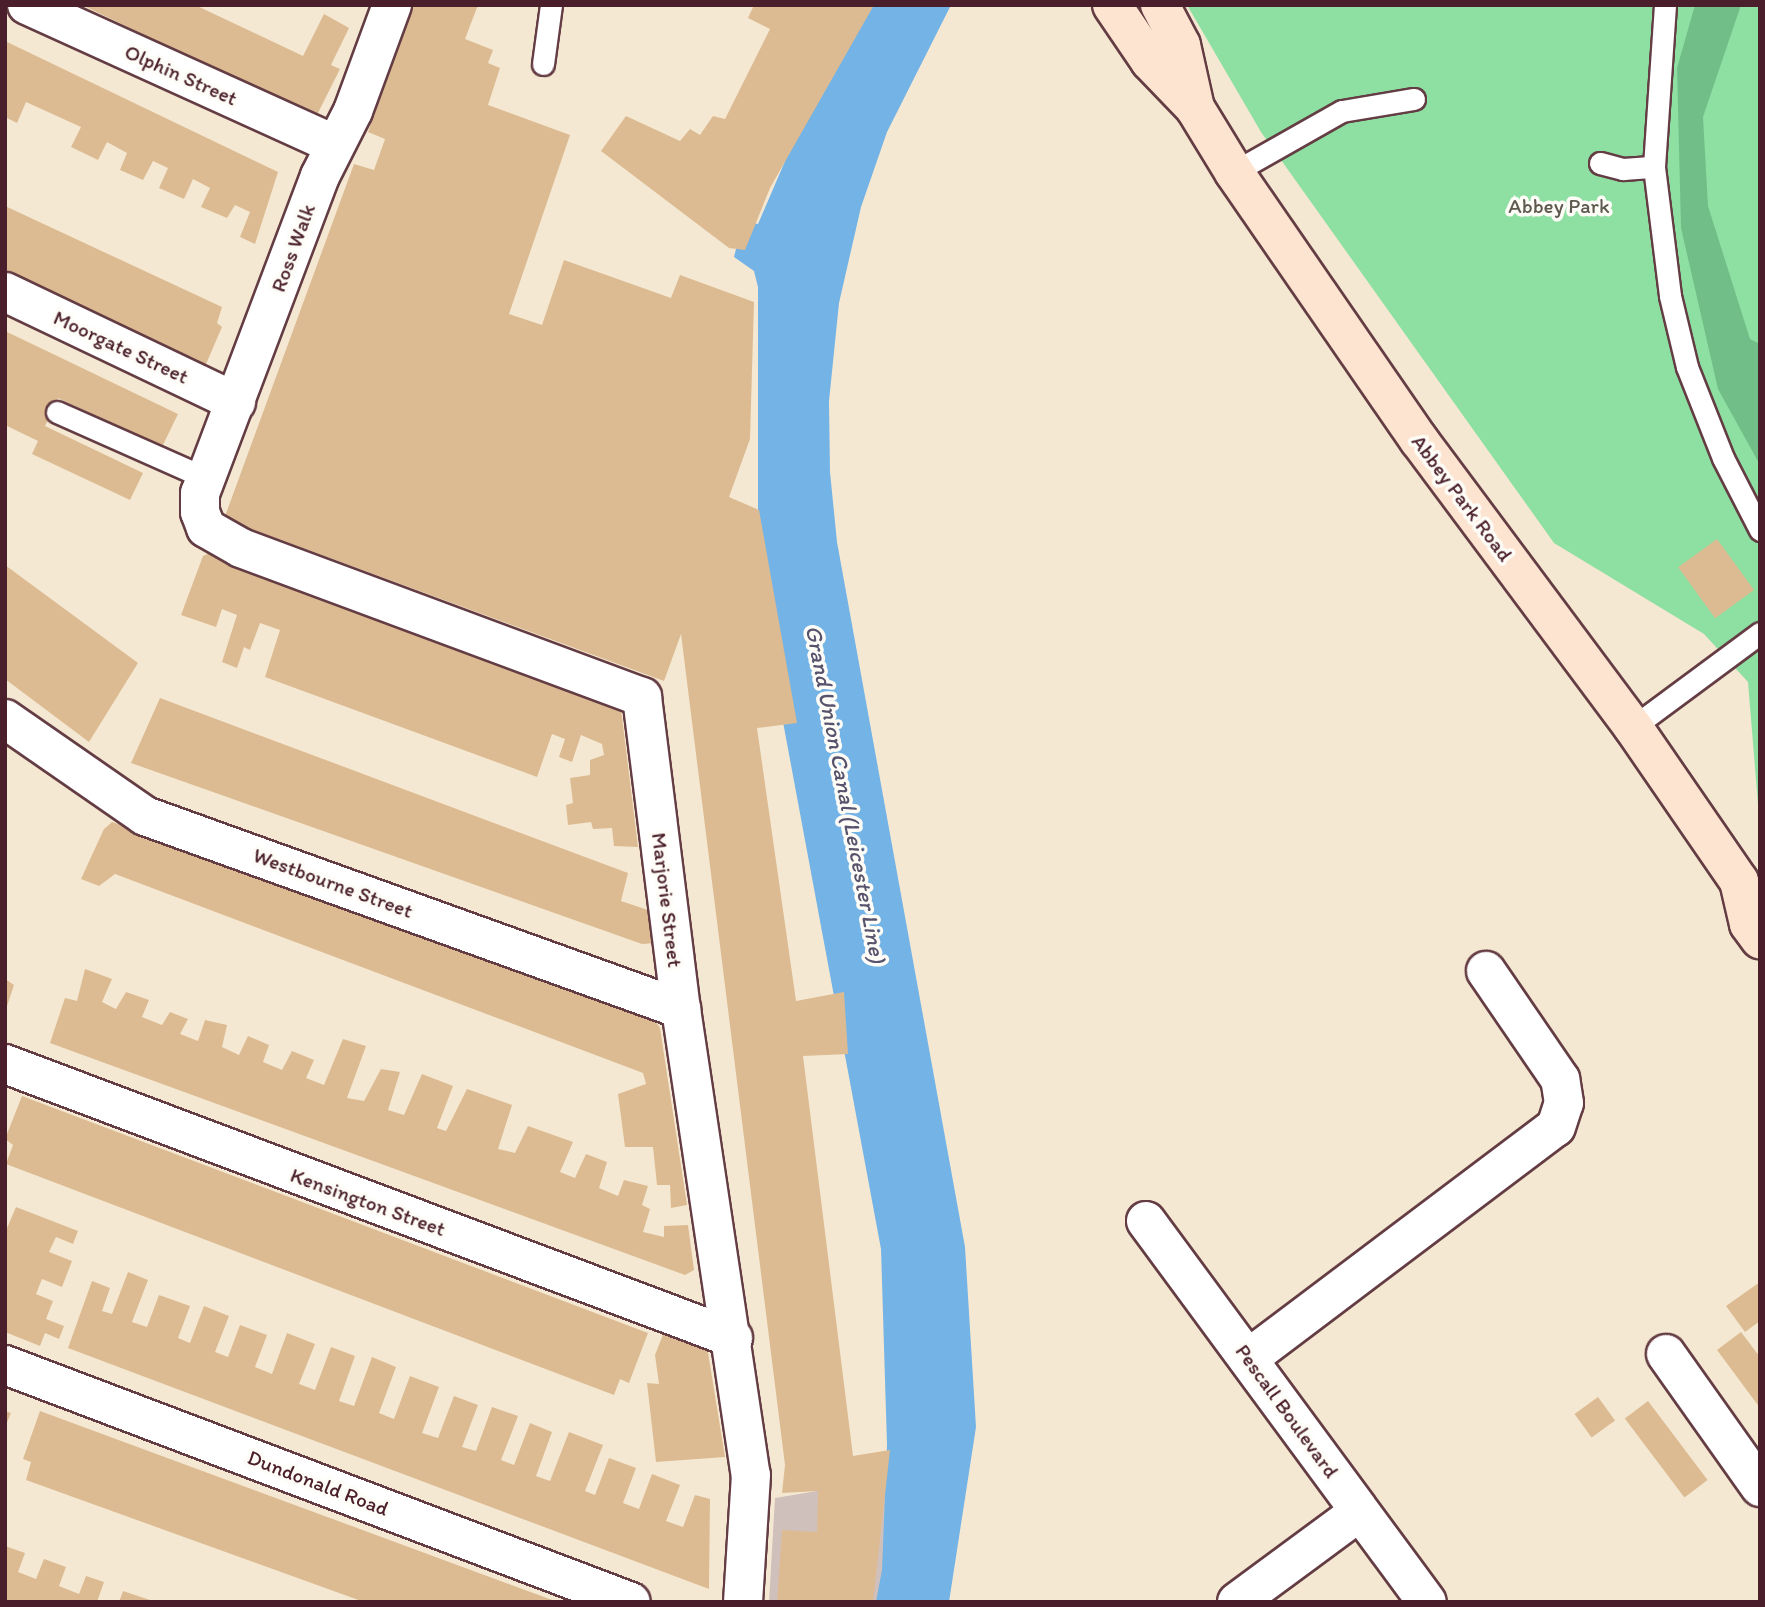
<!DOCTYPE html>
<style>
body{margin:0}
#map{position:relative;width:1765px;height:1607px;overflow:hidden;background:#f5e8d2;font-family:Itim,sans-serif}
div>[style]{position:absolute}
.industrial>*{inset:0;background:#d0c0bc}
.green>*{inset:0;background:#8de0a2}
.forest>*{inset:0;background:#72be88}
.water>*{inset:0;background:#73b3e6}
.building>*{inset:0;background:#dcbb92;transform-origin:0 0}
.roads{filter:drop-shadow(2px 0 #643d44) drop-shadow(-2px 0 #643d44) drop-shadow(0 2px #643d44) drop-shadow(0 -2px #643d44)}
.lane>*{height:21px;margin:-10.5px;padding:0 10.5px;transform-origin:10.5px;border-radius:10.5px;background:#fff}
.street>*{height:38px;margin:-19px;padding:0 19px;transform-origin:19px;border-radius:19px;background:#fff}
.secondary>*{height:38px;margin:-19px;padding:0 19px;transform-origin:19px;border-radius:19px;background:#fde4d0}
span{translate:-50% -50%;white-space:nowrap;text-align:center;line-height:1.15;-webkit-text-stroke:7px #fdfcf7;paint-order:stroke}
.street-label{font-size:21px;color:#4a1f2b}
.park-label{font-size:21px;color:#5e594f}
.water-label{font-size:23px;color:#58536c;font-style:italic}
.frame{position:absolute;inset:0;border:7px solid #4a1f2b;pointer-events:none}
</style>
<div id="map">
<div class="industrial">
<i style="clip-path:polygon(895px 1478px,883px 1602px,769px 1602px,775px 1498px)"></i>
</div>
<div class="green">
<i style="clip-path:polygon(1187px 5px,1760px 5px,1760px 829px,1748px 682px,1704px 634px,1554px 543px,1261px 132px)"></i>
</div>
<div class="forest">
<i style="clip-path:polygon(1695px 5px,1741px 5px,1703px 117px,1708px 206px,1750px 339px,1760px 344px,1760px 465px,1718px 389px,1681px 228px,1677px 68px)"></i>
</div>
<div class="water">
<i style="clip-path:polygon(872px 5px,951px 5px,887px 132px,861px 207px,839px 303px,829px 401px,830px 472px,837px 542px,965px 1247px,976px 1427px,949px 1602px,876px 1602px,882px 1570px,887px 1445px,881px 1249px,749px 539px,758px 524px,758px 287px,754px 271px,734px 257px,743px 221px,758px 224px,801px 124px)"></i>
</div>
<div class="building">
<i style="clip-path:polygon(82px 5px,195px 5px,303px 56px,324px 14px,349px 28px,331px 65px,340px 69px,316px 117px)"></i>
<i style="clip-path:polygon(413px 5px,478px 5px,465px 39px,493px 50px,488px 63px,500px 68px,488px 105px,570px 135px,509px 314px,542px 325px,564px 260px,671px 298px,680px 275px,754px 302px,750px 439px,729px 497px,759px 510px,797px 723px,757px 728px,796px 1001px,844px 992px,848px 1054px,803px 1056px,853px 1456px,890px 1450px,873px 1602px,777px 1602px,782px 1530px,817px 1532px,818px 1491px,782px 1493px,785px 1465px,681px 634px,664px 681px,224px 519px,354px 164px,374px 170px,385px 139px,368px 132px)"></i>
<i style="clip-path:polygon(754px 5px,874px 5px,770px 188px,745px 250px,729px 248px,601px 151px,626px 116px,680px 141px,690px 129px,700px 135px,713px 116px,725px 119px,770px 29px,748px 18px)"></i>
<i style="clip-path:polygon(5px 41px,278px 172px,255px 244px,240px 237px,250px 212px,235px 205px,227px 218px,201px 207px,210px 188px,193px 179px,184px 199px,159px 188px,168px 168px,153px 161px,143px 180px,120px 170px,127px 153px,107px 142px,98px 160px,71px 147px,81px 127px,26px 102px,17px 123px,5px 117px)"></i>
<i style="clip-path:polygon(5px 206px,222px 307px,217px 323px,222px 327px,203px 371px,5px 278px)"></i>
<i style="clip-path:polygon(5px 331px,178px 414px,162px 447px,58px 398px,45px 426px,143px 473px,130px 500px,32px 454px,38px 441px,5px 425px)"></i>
<i style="left:1717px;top:539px;width:63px;height:48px;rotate:54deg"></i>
<i style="clip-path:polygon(212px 552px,620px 701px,638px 847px,614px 846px,612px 828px,593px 829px,591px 822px,568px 825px,566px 805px,573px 803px,570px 778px,590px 775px,590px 760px,604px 755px,602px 744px,581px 735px,572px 762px,559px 757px,565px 739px,552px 734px,537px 777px,265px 677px,280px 630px,260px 623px,250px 650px,244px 647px,237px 668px,222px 662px,237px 615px,222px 609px,216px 627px,181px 615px,203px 556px)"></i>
<i style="clip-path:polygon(5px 565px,138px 663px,89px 742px,5px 679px)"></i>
<i style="clip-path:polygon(160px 698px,628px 873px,621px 901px,648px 910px,654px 943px,642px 944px,131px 763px)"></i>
<i style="clip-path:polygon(112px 822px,654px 1019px,660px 1028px,687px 1205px,671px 1208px,670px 1185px,657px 1185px,653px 1147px,625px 1147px,618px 1094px,646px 1084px,643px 1073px,115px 874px,99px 886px,81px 879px,104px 829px)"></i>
<i style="clip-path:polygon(85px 969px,112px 979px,102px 1002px,116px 1009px,126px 992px,149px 1000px,142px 1017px,162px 1025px,170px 1012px,188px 1019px,180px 1034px,198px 1041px,205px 1020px,227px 1025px,222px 1047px,239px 1055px,248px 1036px,269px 1045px,263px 1062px,282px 1070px,292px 1051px,314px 1060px,306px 1078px,324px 1085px,343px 1039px,366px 1046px,347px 1098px,364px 1101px,381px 1069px,400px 1072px,388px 1110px,404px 1115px,422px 1074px,453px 1086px,437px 1128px,446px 1131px,467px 1089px,512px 1105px,498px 1149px,515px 1153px,528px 1126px,573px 1142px,560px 1172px,575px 1178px,586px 1154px,607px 1162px,599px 1188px,618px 1196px,624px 1180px,648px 1186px,642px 1205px,650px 1209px,643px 1232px,664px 1237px,664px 1226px,688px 1225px,694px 1270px,685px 1275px,50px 1043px,65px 998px,77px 1001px)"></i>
<i style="clip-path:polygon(5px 979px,14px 985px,6px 1009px,5px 1009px)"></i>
<i style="clip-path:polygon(22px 1096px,648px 1333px,629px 1383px,620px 1379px,614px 1395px,6px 1164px,13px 1145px,5px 1139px)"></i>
<i style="clip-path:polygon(16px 1207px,78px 1231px,73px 1244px,56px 1237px,49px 1252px,72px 1261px,62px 1287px,42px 1279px,36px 1294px,53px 1301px,46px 1319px,64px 1326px,59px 1339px,45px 1333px,40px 1346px,5px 1332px,5px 1233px)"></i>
<i style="clip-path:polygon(128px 1272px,148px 1280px,132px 1322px,147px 1327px,159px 1295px,190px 1306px,178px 1338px,190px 1343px,204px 1306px,229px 1316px,215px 1352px,228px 1357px,240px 1325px,267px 1335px,255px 1367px,272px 1374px,287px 1333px,315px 1344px,299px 1384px,315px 1390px,331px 1347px,355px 1356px,339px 1401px,354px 1406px,372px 1357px,396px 1367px,379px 1413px,394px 1419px,410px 1376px,439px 1387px,422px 1433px,438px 1438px,454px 1396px,478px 1405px,462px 1447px,476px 1451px,492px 1407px,518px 1416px,501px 1460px,514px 1465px,530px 1423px,552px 1432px,536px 1476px,550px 1481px,569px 1432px,603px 1445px,585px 1491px,595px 1495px,609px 1458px,636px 1468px,623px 1503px,639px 1509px,652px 1474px,680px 1485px,666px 1521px,683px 1527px,695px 1495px,710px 1499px,709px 1589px,68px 1348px,92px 1281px,110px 1288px,102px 1311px,112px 1314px)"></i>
<i style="clip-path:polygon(1760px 1282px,1760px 1321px,1745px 1332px,1726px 1306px)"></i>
<i style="clip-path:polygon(666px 1327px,706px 1340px,725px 1457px,656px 1462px,647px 1383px,659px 1384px,655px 1355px)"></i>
<i style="clip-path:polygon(1741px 1332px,1760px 1357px,1760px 1408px,1717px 1350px)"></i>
<i style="left:1598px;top:1397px;width:29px;height:29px;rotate:54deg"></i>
<i style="left:1648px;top:1401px;width:99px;height:29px;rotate:53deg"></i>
<i style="clip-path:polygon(5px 1411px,11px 1413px,5px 1427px)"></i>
<i style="clip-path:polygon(40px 1411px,555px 1601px,555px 1602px,364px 1602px,26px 1480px,31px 1462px,23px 1459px)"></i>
<i style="clip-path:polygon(5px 1546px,25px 1553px,18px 1572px,36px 1579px,44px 1559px,66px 1567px,59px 1586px,79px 1594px,86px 1576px,104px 1582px,97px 1602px,5px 1602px)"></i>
<i style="clip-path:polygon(123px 1591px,153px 1601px,153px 1602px,119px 1602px)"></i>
</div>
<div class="roads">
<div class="lane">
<i style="left:1665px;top:5px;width:162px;rotate:93.9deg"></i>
<i style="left:1654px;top:167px;width:130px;rotate:82.9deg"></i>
<i style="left:1670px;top:296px;width:73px;rotate:76.5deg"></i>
<i style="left:1687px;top:367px;width:98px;rotate:68.4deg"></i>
<i style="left:1723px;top:458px;width:81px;rotate:62.8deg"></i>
<i style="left:543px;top:64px;width:60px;rotate:-82.3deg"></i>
<i style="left:1600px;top:163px;width:24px;rotate:15deg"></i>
<i style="left:1623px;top:169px;width:31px;rotate:-4deg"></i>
<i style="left:1234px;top:172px;width:124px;rotate:-29.5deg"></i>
<i style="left:1342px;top:111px;width:73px;rotate:-9.5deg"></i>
<i style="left:57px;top:412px;width:163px;rotate:23.9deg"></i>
<i style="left:1633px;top:727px;width:158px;rotate:-36.5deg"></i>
</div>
<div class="street">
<i style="left:27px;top:5px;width:338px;rotate:24.4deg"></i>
<i style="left:392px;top:5px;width:113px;rotate:110.2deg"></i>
<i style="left:353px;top:111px;width:73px;rotate:116.9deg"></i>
<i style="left:320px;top:176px;width:339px;rotate:110.7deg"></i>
<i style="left:200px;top:493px;width:19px;rotate:90deg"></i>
<i style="left:200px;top:512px;width:17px;rotate:69deg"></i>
<i style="left:206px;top:528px;width:40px;rotate:29.7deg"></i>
<i style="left:241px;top:548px;width:428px;rotate:20.4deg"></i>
<i style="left:642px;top:697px;width:314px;rotate:82.9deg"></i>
<i style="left:681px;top:1009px;width:471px;rotate:81.5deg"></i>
<i style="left:751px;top:1475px;width:127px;rotate:93.6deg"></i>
<i style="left:5px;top:292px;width:256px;rotate:25.5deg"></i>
<i style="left:5px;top:719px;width:170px;rotate:34.7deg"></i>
<i style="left:145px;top:816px;width:570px;rotate:19.8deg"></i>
<i style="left:5px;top:1064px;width:778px;rotate:20.63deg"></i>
<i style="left:1146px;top:1221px;width:473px;rotate:53.6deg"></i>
<i style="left:1666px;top:1354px;width:163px;rotate:54.7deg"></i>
<i style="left:1249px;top:1358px;width:384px;rotate:-37deg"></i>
<i style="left:1556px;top:1127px;width:25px;rotate:-72deg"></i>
<i style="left:1564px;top:1103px;width:24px;rotate:-99deg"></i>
<i style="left:1560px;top:1079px;width:131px;rotate:-124.4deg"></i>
<i style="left:5px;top:1365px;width:669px;rotate:20.74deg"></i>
<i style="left:1237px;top:1602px;width:152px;rotate:-36.4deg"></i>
</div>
<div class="secondary">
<i style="left:1112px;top:5px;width:68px;rotate:55.8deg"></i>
<i style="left:1150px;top:61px;width:65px;rotate:46.2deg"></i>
<i style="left:1195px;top:108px;width:75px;rotate:58.6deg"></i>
<i style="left:1234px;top:172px;width:326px;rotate:55.4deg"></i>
<i style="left:1419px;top:440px;width:358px;rotate:53.3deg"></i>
<i style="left:1633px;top:727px;width:187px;rotate:55.5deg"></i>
<i style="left:1739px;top:881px;width:44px;rotate:76.9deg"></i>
<i style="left:1749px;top:924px;width:19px;rotate:54deg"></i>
<i style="left:1160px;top:5px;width:45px;rotate:62.3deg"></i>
<i style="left:1181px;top:45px;width:65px;rotate:77.5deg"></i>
</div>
</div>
<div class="street-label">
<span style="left:181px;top:75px;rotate:24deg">Olphin Street</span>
<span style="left:293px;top:248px;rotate:-70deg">Ross Walk</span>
<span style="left:121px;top:347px;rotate:25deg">Moorgate Street</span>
<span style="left:1462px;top:498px;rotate:53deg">Abbey Park Road</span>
<span style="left:333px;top:883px;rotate:20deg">Westbourne Street</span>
<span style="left:667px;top:900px;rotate:83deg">Marjorie Street</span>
<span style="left:368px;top:1202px;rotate:20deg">Kensington Street</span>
<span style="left:1287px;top:1411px;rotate:54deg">Pescall Boulevard</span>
<span style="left:318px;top:1483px;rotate:21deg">Dundonald Road</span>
</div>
<div class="park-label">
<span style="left:1559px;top:206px">Abbey Park</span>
</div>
<div class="water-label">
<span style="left:846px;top:794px;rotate:79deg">Grand Union Canal (Leicester Line)</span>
</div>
<div class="frame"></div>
</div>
